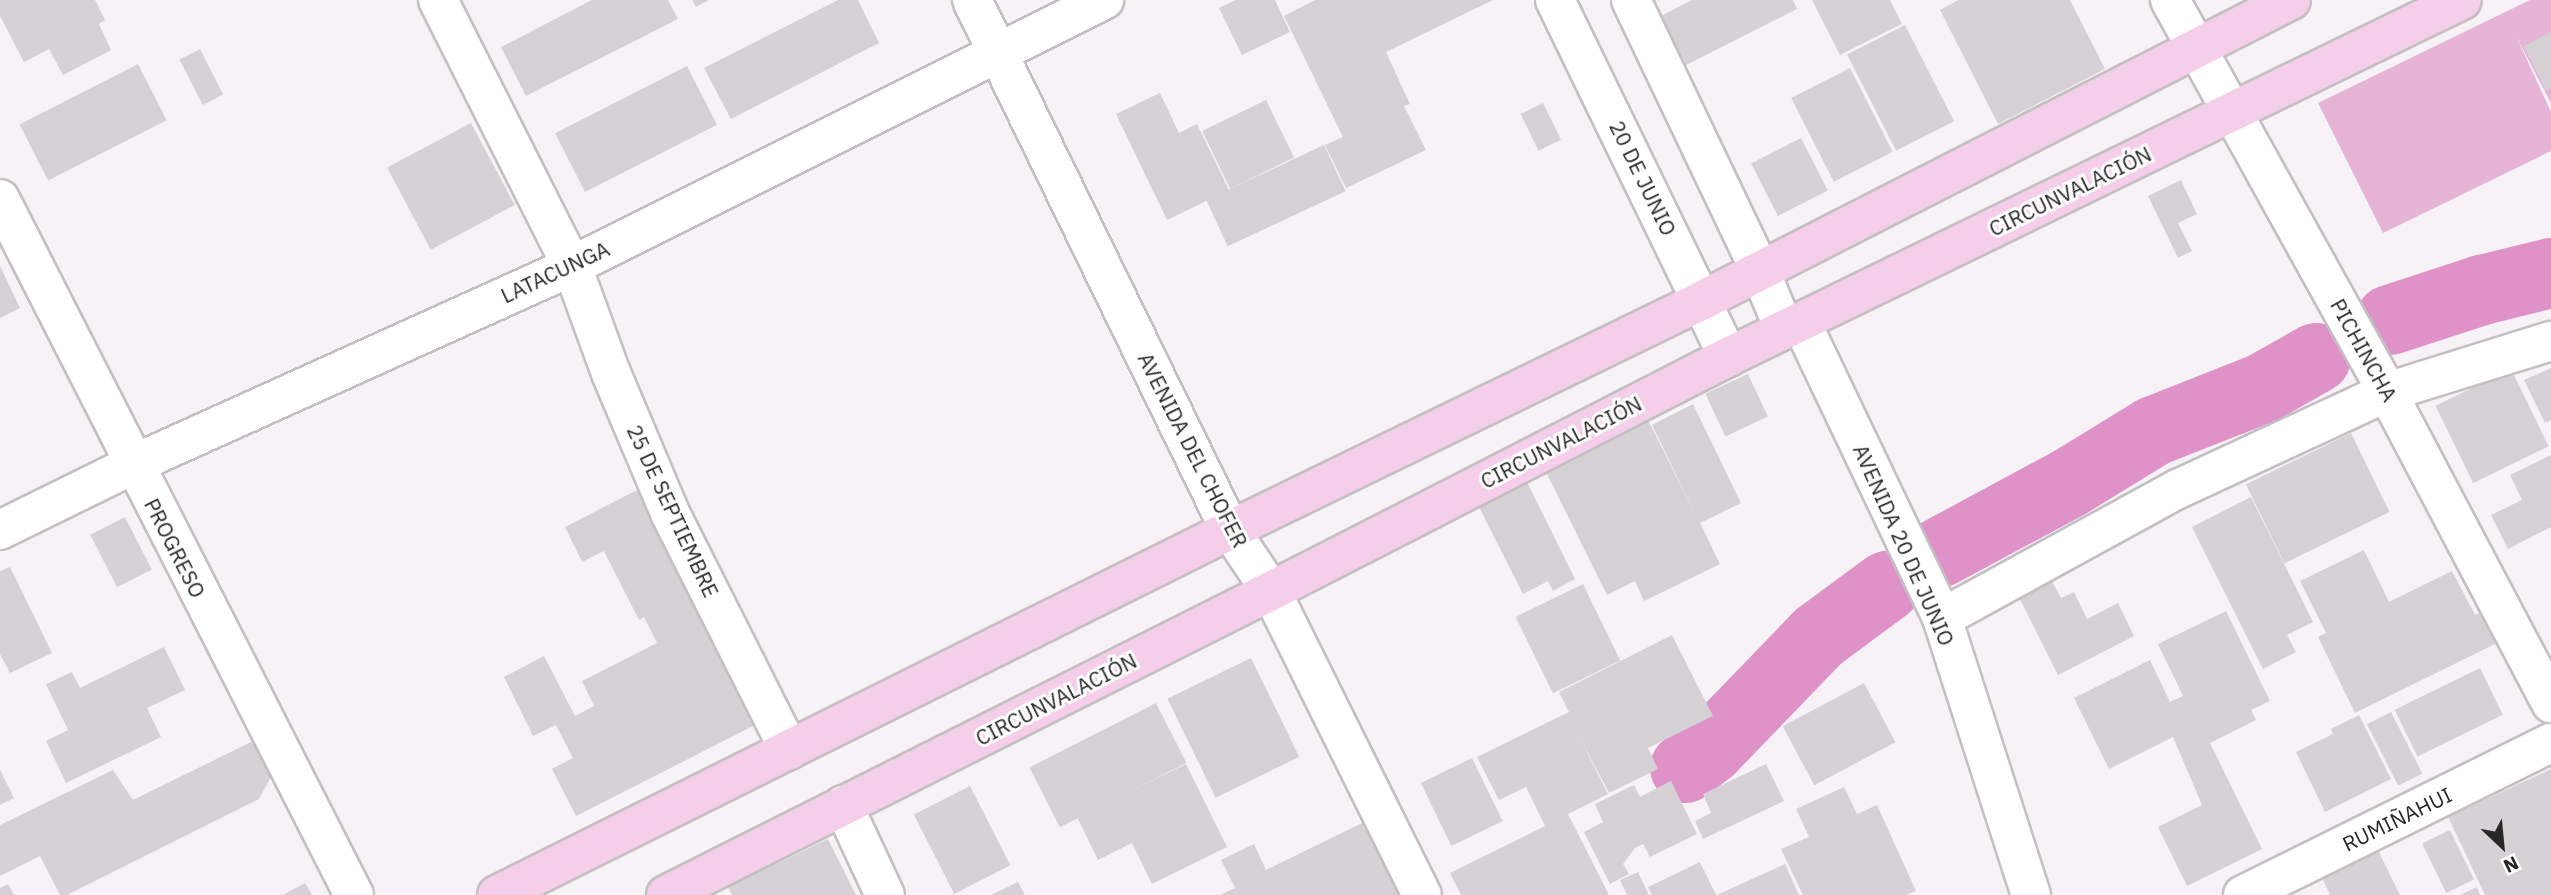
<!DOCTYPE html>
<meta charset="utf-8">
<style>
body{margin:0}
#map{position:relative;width:2551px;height:895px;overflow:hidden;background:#f7f2f5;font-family:"IBM Plex Sans",sans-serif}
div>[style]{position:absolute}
.green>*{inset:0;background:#e6b4d6}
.river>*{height:70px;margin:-35px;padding:0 35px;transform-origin:35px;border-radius:35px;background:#de92c8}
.building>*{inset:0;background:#d5d1d4;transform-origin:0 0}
.roads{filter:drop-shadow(2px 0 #c4bfc2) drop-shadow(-2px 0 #c4bfc2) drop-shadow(0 2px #c4bfc2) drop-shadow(0 -2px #c4bfc2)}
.minor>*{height:38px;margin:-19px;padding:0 19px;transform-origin:19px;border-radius:19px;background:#fff}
.major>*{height:38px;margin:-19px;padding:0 19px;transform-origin:19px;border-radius:19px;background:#f5cee9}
span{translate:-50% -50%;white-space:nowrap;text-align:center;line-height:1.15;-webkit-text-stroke:6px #fff;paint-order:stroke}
.street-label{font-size:21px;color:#282728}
.north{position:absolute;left:2467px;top:811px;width:70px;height:70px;-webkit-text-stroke:5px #fff;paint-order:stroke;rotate:154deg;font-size:19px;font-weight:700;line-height:28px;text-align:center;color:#282728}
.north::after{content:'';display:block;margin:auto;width:24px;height:32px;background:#282728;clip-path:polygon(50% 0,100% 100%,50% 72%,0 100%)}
</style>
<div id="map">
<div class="green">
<i style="clip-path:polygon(2530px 0,2551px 0,2551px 103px,2516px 36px,2551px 112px,2551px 151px,2383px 233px,2318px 103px)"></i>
</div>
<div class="river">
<i style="left:2390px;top:320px;width:97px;rotate:-18.1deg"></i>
<i style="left:2482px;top:290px;width:71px;rotate:-13.8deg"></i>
<i style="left:1939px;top:553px;width:148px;rotate:-28.3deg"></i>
<i style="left:2069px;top:483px;width:100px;rotate:-31.5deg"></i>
<i style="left:2154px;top:431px;width:117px;rotate:-21.5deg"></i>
<i style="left:2263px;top:388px;width:61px;rotate:-29.5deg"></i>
<i style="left:1685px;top:768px;width:31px;rotate:-37deg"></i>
<i style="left:1710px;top:749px;width:156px;rotate:-46deg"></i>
<i style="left:1818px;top:637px;width:86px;rotate:-36.5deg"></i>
</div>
<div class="building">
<i style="clip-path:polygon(0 0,95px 0,105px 20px,99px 24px,111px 50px,63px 75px,49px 49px,24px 62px,0 16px)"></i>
<i style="clip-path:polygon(592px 0,668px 0,678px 19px,526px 96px,501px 47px)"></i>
<i style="clip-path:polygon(692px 0,709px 0,696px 7px)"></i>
<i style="clip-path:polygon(838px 0,858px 0,879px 43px,731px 119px,704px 68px)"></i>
<i style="clip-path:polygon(1236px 0,1275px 0,1290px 32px,1242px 55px,1219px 8px)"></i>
<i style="clip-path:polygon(1315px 0,1493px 0,1386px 52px,1410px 104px,1404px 106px,1426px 150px,1346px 188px,1325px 145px,1343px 137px,1284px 16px)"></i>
<i style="clip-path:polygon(1692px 0,1793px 0,1797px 9px,1686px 65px,1661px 16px)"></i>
<i style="clip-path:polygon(1812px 0,1890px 0,1902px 24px,1840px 55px)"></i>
<i style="clip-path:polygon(1958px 0,2070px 0,2105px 69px,1998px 124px,1940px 10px)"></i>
<i style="left:1905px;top:25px;width:108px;height:65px;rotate:63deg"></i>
<i style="clip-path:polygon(2551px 32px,2551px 88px,2546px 91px,2524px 46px)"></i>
<i style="left:200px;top:49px;width:51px;height:23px;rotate:63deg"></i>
<i style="left:138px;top:64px;width:63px;height:133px;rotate:63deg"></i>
<i style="left:687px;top:66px;width:66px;height:148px;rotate:63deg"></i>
<i style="left:1850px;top:68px;width:94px;height:66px;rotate:63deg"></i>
<i style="clip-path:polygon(1160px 93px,1179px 133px,1197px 124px,1229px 190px,1167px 220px,1116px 114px)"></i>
<i style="left:1266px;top:100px;width:64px;height:71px;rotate:64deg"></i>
<i style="left:1543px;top:103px;width:41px;height:25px;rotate:64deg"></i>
<i style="left:471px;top:123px;width:93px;height:95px;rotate:62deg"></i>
<i style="left:1801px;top:138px;width:59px;height:56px;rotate:63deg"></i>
<i style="left:1324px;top:145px;width:51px;height:130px;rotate:65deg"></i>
<i style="clip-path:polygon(2181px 180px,2197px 214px,2178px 223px,2192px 251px,2178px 258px,2148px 196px)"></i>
<i style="clip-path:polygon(0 266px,20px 308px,0 318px)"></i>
<i style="clip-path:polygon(2551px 368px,2551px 420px,2545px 423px,2524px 380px)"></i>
<i style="left:2511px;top:369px;width:86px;height:84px;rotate:64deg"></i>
<i style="left:1748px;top:374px;width:47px;height:47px;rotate:65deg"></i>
<i style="clip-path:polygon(1693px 404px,1741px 503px,1700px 523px,1720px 564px,1644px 601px,1635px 581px,1607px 595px,1546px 472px,1648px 420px,1696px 516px,1652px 425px)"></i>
<i style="left:2351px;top:433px;width:88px;height:117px;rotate:64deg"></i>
<i style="clip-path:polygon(2551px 455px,2551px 527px,2508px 549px,2491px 515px,2522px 500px,2510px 475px)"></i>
<i style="clip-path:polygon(1527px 482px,1575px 579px,1553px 591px,1548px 581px,1523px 594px,1478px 505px)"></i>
<i style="clip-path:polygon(643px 487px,761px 722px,576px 816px,552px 769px,573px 758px,556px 725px,533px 736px,504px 677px,544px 656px,575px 716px,594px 706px,582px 681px,657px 643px,644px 617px,639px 620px,604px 551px,582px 562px,565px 527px)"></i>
<i style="clip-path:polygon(2251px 497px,2313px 622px,2287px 635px,2296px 652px,2263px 669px,2192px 527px)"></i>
<i style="left:125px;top:517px;width:59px;height:39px;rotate:63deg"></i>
<i style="clip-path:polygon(2364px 550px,2389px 602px,2452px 571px,2475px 615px,2489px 608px,2505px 639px,2355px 713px,2318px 637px,2326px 633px,2300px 581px)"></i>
<i style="clip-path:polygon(10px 567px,52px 653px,10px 673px,0 654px,0 571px)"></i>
<i style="clip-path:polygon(2052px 581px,2061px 598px,2074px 592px,2087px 619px,2118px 603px,2134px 636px,2058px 675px,2019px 597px)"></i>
<i style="left:1583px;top:584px;width:85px;height:75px;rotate:64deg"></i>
<i style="clip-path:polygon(2226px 611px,2270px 701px,2251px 710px,2256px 720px,2210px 743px,2262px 849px,2187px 886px,2158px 827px,2202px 805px,2173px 737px,2109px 769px,2074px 698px,2150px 660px,2170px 702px,2183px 696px,2158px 644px)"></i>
<i style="clip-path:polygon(1672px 635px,1713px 716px,1648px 748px,1658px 769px,1609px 793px,1579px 736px,1608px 794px,1568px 814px,1609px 895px,1461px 895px,1450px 873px,1545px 826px,1526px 787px,1499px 800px,1477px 757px,1569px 712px,1559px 692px)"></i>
<i style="clip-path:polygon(164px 647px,185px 690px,147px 708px,161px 737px,66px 783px,46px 741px,68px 730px,46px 684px,72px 672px,80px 688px)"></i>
<i style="left:1251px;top:658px;width:110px;height:93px;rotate:64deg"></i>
<i style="left:2480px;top:668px;width:52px;height:95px;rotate:64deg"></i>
<i style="left:1864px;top:683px;width:67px;height:92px;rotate:62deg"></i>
<i style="left:1156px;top:703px;width:67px;height:142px;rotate:63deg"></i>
<i style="left:2391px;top:712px;width:69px;height:27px;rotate:63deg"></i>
<i style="clip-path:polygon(2359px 715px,2391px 779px,2325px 812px,2296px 752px,2333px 734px,2331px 729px)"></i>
<i style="clip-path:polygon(253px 741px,273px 773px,259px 799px,67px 895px,60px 895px,40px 856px,0 876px,0 825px,113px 770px,133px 800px)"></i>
<i style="left:1472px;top:758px;width:70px;height:57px;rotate:64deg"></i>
<i style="clip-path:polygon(1186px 764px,1227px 847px,1152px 884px,1132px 843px,1098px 860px,1077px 817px)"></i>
<i style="clip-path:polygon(1766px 764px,1784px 801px,1703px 839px,1695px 821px,1711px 813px,1703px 794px)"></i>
<i style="clip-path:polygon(2551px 769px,2551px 895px,2485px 895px,2448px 817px)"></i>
<i style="clip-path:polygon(0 770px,14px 798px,0 805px)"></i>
<i style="clip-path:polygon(1671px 781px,1697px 834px,1650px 857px,1643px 844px,1635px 848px,1623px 864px,1629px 874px,1610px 884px,1584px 832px,1603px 822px,1595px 804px,1634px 785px,1640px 797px)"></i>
<i style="left:970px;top:786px;width:89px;height:63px;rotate:63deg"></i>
<i style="clip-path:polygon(1844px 787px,1857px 814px,1877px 805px,1916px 891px,1906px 895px,1803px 895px,1781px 849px,1809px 837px,1796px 809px)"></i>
<i style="clip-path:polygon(1364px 822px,1400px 895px,1220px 895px,1235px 888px,1221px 860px,1254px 844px,1266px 870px)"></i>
<i style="left:2450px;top:830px;width:55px;height:31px;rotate:64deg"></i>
<i style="clip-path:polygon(828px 839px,856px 895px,732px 895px,728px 887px)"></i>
<i style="clip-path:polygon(2376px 846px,2400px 895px,2330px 895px,2320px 873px)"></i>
<i style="clip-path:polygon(1700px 862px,1716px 895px,1652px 895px,1648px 887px)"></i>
<i style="clip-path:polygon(1785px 864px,1799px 895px,1717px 895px)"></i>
<i style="clip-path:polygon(1638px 872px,1649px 895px,1627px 895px,1620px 880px)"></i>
<i style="clip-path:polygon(1018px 882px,1025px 895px,991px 895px)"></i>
<i style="clip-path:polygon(305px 883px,312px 895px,283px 895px)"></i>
<i style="clip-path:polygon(8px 884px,14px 895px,0 895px,0 888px)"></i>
<i style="clip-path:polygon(2477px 887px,2480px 895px,2460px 895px)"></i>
</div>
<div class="roads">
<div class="minor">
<i style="left:438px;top:0;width:298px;rotate:63.3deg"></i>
<i style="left:572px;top:266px;width:114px;rotate:70deg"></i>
<i style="left:611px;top:373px;width:152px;rotate:67.1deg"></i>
<i style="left:670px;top:513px;width:265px;rotate:63.3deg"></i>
<i style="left:972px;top:0;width:589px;rotate:64.04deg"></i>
<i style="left:1230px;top:530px;width:73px;rotate:56.1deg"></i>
<i style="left:1271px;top:591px;width:339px;rotate:63.6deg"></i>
<i style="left:1555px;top:0;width:397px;rotate:64.1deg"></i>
<i style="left:1631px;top:0;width:300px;rotate:64.5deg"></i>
<i style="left:1760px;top:271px;width:63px;rotate:67.5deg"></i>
<i style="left:2170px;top:0;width:448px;rotate:61deg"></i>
<i style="left:2387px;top:392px;width:352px;rotate:62.2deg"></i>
<i style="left:0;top:199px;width:781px;rotate:63.04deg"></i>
<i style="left:1801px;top:322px;width:328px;rotate:64.5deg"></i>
<i style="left:1942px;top:618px;width:291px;rotate:72.2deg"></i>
<i style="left:0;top:530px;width:147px;rotate:-26.2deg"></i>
<i style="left:132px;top:465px;width:483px;rotate:-24.3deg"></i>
<i style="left:572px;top:266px;width:595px;rotate:-26.57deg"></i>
<i style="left:1942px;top:618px;width:269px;rotate:-28.7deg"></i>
<i style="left:2178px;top:489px;width:230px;rotate:-24.9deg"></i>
<i style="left:2387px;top:392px;width:172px;rotate:-17.3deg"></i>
<i style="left:843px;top:805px;width:99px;rotate:65deg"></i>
<i style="left:2243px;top:895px;width:343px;rotate:-26.3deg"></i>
</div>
<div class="major">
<i style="left:497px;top:895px;width:819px;rotate:-26.47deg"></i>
<i style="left:1230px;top:530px;width:526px;rotate:-25.93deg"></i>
<i style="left:1703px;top:300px;width:660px;rotate:-27.03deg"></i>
<i style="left:666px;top:895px;width:677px;rotate:-26.68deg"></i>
<i style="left:1271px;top:591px;width:513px;rotate:-27.11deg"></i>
<i style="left:1728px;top:357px;width:816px;rotate:-25.94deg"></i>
</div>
</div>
<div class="street-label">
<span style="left:1643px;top:178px;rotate:64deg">20 DE JUNIO</span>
<span style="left:2070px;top:191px;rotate:-26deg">CIRCUNVALACIÓN</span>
<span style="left:555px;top:272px;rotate:-25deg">LATACUNGA</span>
<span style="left:2364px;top:350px;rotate:61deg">PICHINCHA</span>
<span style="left:1561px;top:442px;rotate:-27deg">CIRCUNVALACIÓN</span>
<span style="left:1193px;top:450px;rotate:63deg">AVENIDA DEL CHOFER</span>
<span style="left:673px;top:511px;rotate:65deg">25 DE SEPTIEMBRE</span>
<span style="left:1904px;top:545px;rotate:66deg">AVENIDA 20 DE JUNIO</span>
<span style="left:175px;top:548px;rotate:63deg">PROGRESO</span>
<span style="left:1056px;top:699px;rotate:-27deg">CIRCUNVALACIÓN</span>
<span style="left:2397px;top:819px;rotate:-26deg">RUMIÑAHUI</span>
</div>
<div class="north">N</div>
</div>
